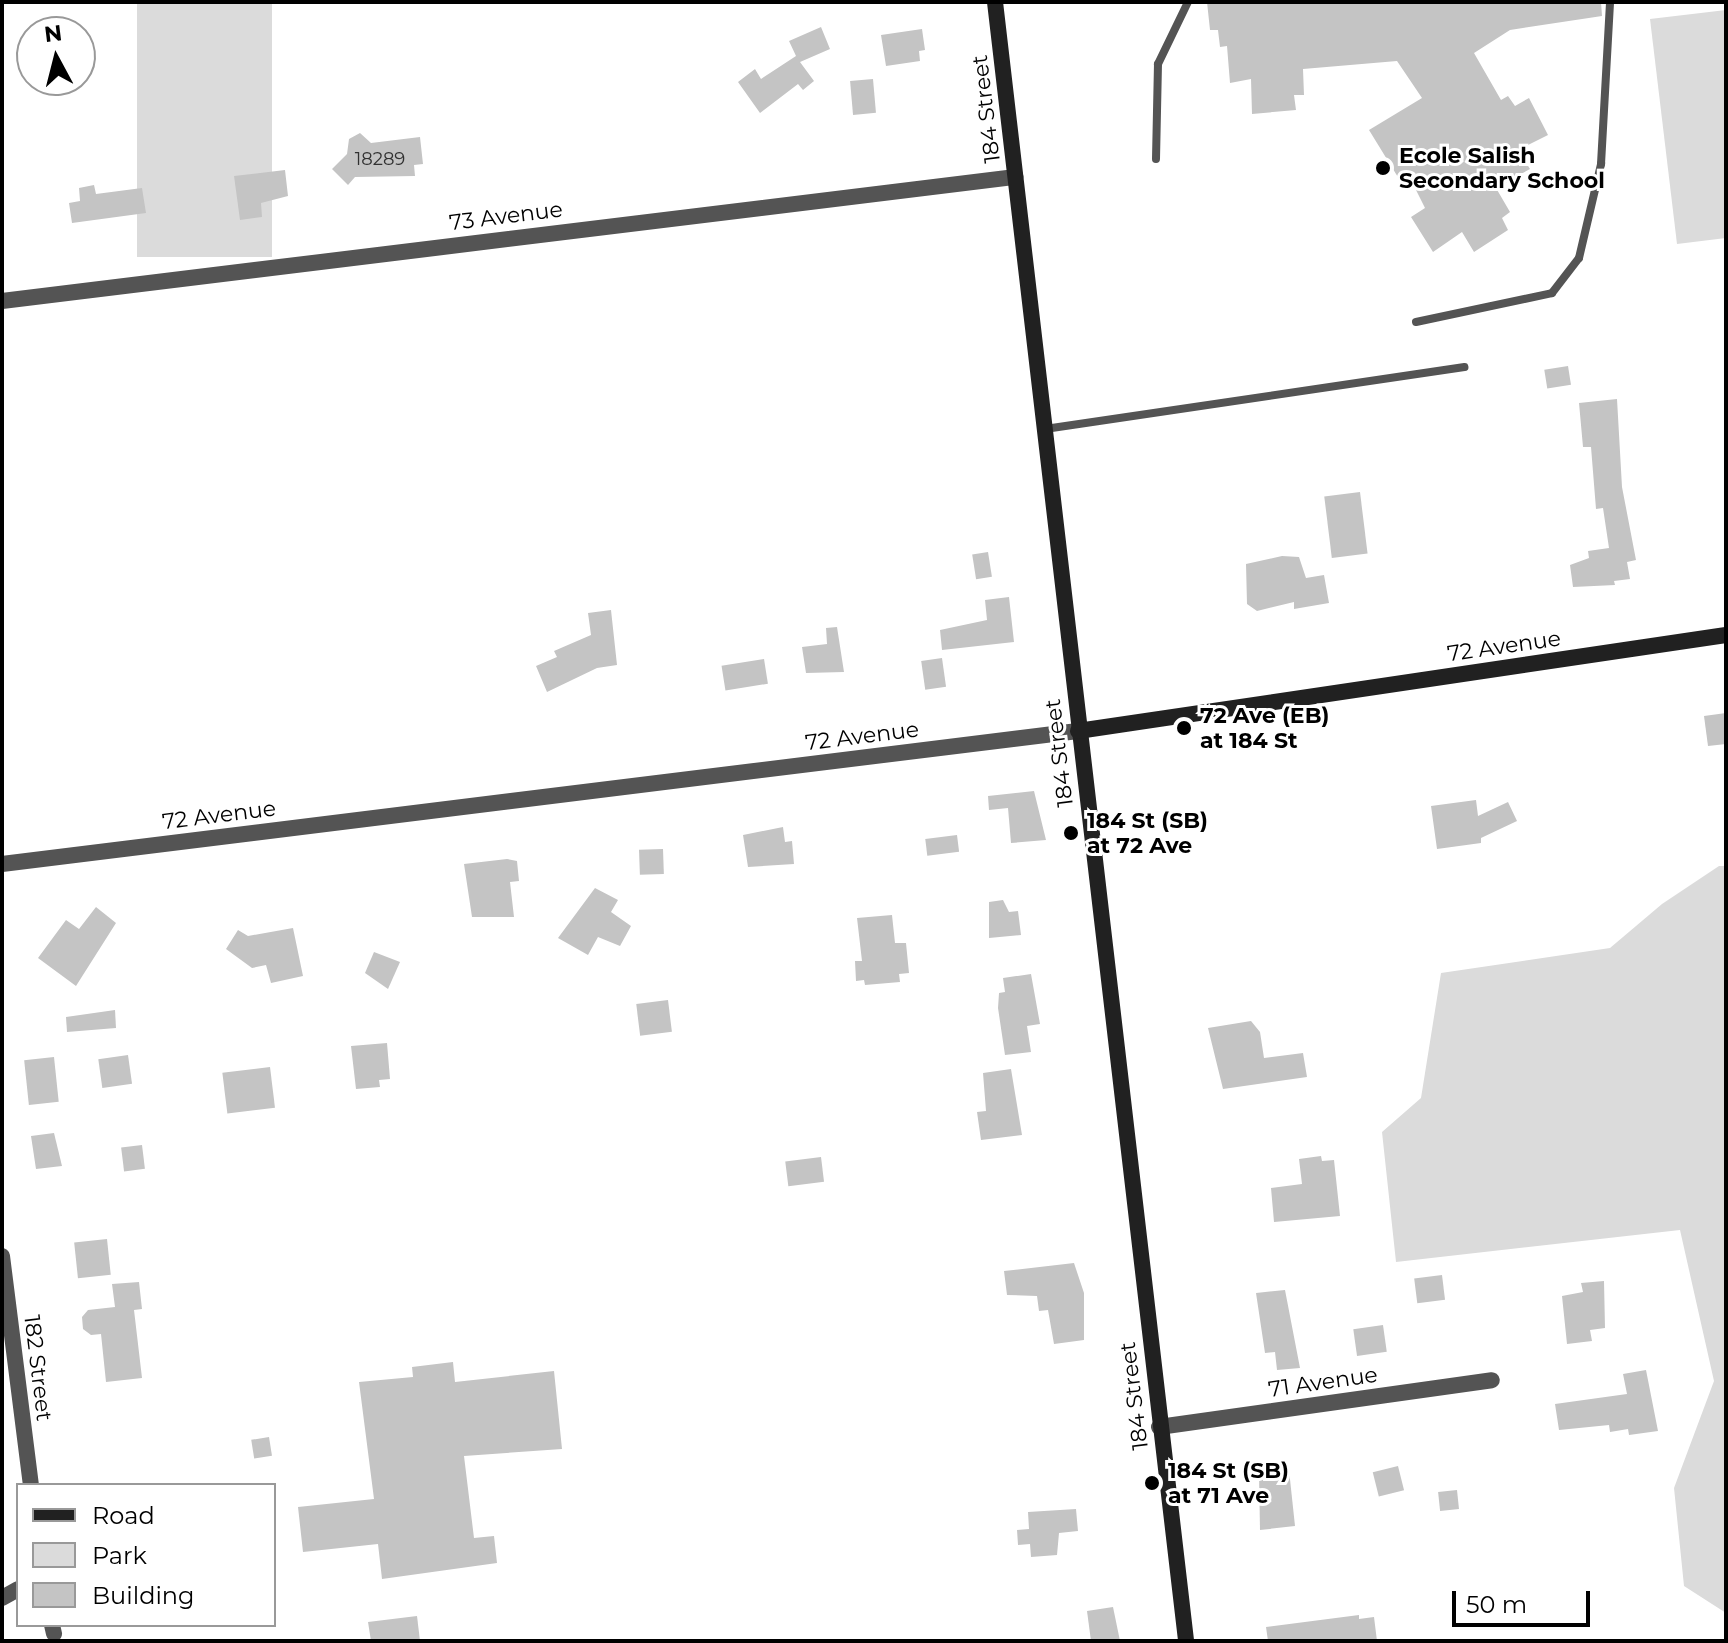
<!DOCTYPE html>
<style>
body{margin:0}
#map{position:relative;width:1728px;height:1643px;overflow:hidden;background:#fff;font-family:Montserrat,sans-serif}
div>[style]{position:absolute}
.green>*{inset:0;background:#dbdbdb;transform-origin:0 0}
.building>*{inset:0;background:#c4c4c4;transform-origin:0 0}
.service>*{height:8px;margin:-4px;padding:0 4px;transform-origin:4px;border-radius:4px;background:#545454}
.minor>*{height:16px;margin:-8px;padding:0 8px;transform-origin:8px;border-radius:8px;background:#545454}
.tertiary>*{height:16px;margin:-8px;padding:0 8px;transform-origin:8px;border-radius:8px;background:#545454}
.secondary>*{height:16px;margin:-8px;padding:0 8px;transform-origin:8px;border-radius:8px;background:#212121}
.dots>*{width:22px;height:22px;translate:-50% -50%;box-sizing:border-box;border:4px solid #fff;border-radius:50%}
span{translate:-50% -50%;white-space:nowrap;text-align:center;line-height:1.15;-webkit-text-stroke:6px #fff;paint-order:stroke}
.number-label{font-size:18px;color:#313131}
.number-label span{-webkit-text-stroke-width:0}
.street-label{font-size:22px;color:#000}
.poi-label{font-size:22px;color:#000;font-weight:700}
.left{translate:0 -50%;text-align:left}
.frame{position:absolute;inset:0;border:4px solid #000;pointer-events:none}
.legend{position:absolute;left:16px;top:1483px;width:260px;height:144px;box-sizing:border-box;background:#fff;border:2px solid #999;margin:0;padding:10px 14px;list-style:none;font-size:24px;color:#000}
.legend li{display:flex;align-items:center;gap:16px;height:40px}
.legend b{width:40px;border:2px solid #999}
.north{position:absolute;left:16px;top:16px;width:80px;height:80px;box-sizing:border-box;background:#fff;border:2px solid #999;border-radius:50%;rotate:353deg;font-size:22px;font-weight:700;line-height:32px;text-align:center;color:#000}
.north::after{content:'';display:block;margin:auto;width:28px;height:36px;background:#000;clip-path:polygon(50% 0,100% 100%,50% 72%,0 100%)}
.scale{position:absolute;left:1452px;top:1591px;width:138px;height:36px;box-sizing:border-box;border:4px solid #000;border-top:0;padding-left:10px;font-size:24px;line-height:28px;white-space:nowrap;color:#000;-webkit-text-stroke:6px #fff;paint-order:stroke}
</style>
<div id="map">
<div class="green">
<i style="left:137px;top:2px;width:135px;height:255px"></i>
<i style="clip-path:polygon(1726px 10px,1726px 238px,1677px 244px,1650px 19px)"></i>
<i style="clip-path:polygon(1719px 866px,1726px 866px,1726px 1613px,1684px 1586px,1674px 1488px,1714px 1381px,1680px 1230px,1396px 1262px,1382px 1132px,1421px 1098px,1441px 973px,1610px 948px,1662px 904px)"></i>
</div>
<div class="building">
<i style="clip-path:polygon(1207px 2px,1601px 2px,1602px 16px,1510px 30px,1474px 53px,1501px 100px,1508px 96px,1515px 106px,1529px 98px,1548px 135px,1518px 150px,1530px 169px,1496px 188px,1510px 212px,1502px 218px,1508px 230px,1474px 252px,1462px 232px,1433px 252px,1411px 217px,1425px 208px,1412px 182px,1404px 187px,1369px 130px,1422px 98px,1397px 61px,1303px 69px,1304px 95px,1294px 95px,1296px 110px,1252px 114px,1251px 79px,1230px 83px,1227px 46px,1220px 47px,1218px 30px,1210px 30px)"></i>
<i style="clip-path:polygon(821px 27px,830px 49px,800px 62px,814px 81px,803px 90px,798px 84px,760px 113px,738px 82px,755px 69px,761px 79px,796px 56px,789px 41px)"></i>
<i style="clip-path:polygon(922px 29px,925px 50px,919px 51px,920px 61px,886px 66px,881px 35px)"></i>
<i style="left:873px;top:79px;width:34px;height:23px;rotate:85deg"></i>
<i style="clip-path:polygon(360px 133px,371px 143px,420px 137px,423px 164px,414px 165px,415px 176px,355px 177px,348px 185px,332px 169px,347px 154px,349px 139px)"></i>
<i style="clip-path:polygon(285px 170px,288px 196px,261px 203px,262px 217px,240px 220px,234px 176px)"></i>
<i style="clip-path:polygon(94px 185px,96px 194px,142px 188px,146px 213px,72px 223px,69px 203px,80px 201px,79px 188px)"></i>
<i style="left:1568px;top:366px;width:19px;height:24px;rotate:81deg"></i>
<i style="clip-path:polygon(1617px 399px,1622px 487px,1636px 560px,1627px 562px,1630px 579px,1614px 581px,1615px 585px,1573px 587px,1570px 565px,1589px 558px,1588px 551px,1609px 548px,1603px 508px,1596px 509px,1591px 447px,1583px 447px,1579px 403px)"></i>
<i style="left:1360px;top:492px;width:62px;height:36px;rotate:83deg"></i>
<i style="left:988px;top:552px;width:25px;height:16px;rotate:81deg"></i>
<i style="clip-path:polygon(1282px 556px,1299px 557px,1306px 578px,1324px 575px,1329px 603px,1294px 609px,1294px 602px,1257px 611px,1247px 604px,1246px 564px)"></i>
<i style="clip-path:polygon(1009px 597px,1014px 642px,942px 650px,940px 630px,987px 620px,985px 600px)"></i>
<i style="clip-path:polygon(611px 610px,617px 665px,597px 668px,547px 692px,536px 666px,557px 657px,554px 651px,591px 635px,588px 613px)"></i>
<i style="clip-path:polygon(837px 627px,844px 672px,806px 673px,802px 647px,827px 644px,826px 628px)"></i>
<i style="left:942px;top:658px;width:29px;height:21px;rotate:82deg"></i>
<i style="left:764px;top:659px;width:25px;height:43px;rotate:81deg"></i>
<i style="clip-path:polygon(1726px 713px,1726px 744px,1708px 746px,1704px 716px)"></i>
<i style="clip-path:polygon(1034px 791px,1046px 840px,1011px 843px,1008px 808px,989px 810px,988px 796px)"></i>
<i style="clip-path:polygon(1476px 800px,1478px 816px,1508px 802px,1517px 821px,1481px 838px,1481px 843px,1437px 849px,1431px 806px)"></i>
<i style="clip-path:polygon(783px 827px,785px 842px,792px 841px,794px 864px,748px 867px,743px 835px)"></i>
<i style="left:957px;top:835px;width:17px;height:32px;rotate:83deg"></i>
<i style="left:663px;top:849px;width:25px;height:24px;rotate:88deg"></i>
<i style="clip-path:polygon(507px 859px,517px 861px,519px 881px,510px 882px,514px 917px,472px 917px,464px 864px)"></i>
<i style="clip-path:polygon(595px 888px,618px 900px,611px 912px,631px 926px,620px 946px,598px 937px,588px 955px,558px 938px)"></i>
<i style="clip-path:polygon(1003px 900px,1009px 912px,1018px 911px,1021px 935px,989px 938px,989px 902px)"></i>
<i style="clip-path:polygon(96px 907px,116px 923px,76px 986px,38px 958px,66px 920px,79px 929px)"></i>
<i style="clip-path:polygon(892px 915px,895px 943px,906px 943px,909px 973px,899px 974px,900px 982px,865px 985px,864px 980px,856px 981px,855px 961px,862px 961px,857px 918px)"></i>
<i style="clip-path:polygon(293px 928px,303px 976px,271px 983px,266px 965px,252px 968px,226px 949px,238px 930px,248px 936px)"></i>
<i style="clip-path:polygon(374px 952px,400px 962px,388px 989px,365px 973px)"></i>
<i style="clip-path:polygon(1031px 974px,1040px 1024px,1027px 1026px,1031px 1052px,1005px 1055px,998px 1008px,999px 993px,1005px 992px,1003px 978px)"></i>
<i style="left:668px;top:1000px;width:32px;height:32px;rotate:83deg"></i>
<i style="clip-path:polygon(115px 1010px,116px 1028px,67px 1032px,66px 1017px)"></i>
<i style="clip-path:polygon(1251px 1021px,1260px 1032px,1264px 1058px,1303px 1053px,1307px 1077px,1223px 1089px,1208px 1028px)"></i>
<i style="clip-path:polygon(387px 1043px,390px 1079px,379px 1080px,380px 1087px,356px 1089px,351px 1046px)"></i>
<i style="left:128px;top:1055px;width:29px;height:30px;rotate:82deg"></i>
<i style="left:54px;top:1057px;width:45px;height:30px;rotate:84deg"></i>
<i style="left:270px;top:1067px;width:41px;height:48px;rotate:83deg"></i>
<i style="clip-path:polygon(1011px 1069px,1022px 1135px,981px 1140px,977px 1112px,986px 1111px,983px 1073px)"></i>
<i style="clip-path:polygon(54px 1133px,62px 1166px,36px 1169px,31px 1136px)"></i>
<i style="left:142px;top:1145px;width:24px;height:21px;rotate:83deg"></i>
<i style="clip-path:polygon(1321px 1156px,1322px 1161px,1334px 1160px,1340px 1216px,1274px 1222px,1271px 1188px,1302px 1184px,1299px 1159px)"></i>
<i style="left:821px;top:1157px;width:25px;height:36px;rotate:83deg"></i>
<i style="left:107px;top:1239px;width:36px;height:33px;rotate:84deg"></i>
<i style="clip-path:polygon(1074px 1263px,1084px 1293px,1084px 1340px,1054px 1344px,1048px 1310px,1039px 1311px,1037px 1296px,1007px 1295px,1004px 1271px)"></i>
<i style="left:1442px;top:1275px;width:25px;height:28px;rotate:83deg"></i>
<i style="clip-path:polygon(1604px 1281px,1605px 1328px,1590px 1330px,1592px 1341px,1567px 1344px,1562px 1296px,1583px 1292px,1581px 1283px)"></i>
<i style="clip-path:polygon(139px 1282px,142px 1309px,134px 1310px,142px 1378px,106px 1382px,101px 1334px,91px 1335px,83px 1329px,82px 1317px,88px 1310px,115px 1307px,112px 1284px)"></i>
<i style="clip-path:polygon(1285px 1290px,1300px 1368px,1277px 1370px,1275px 1352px,1265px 1353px,1256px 1293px)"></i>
<i style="left:1383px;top:1325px;width:27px;height:30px;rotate:82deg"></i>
<i style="clip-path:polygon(453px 1362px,455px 1382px,554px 1371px,562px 1449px,464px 1456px,474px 1538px,494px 1536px,497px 1563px,382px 1579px,378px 1544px,303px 1552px,298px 1507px,374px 1499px,359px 1382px,413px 1377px,412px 1367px)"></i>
<i style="clip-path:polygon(1646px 1370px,1658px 1431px,1629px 1435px,1628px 1429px,1610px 1432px,1609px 1425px,1559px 1430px,1555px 1404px,1627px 1394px,1623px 1374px)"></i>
<i style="left:269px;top:1437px;width:19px;height:18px;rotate:81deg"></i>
<i style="left:1398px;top:1466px;width:25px;height:26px;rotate:76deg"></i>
<i style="clip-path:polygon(1289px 1470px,1295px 1526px,1260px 1530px,1259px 1473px)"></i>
<i style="left:1457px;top:1490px;width:19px;height:19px;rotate:84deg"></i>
<i style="clip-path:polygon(1076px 1509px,1078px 1531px,1059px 1533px,1057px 1555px,1031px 1557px,1030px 1544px,1018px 1545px,1017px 1530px,1029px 1529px,1028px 1512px)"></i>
<i style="clip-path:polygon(1113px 1607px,1120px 1641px,1091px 1641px,1087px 1611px)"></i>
<i style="clip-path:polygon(1359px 1615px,1359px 1619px,1374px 1617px,1377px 1641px,1268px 1641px,1266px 1627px)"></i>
<i style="clip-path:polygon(417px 1616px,420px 1641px,371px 1641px,368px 1622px)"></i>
</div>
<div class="service">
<i style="left:1156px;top:159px;width:95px;rotate:-88.8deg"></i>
<i style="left:1158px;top:64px;width:69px;rotate:-64.2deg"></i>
<i style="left:1416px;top:322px;width:139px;rotate:-12deg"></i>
<i style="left:1552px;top:293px;width:44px;rotate:-52.4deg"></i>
<i style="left:1579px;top:258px;width:97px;rotate:-76.8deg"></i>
<i style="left:1601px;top:164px;width:162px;rotate:-86.8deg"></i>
<i style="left:1045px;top:429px;width:424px;rotate:-8.4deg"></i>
</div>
<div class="minor">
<i style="left:2px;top:301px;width:1021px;rotate:-6.98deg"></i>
<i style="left:1159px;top:1427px;width:336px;rotate:-8deg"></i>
</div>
<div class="tertiary">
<i style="left:2px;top:864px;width:1084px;rotate:-7.05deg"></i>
<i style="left:2px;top:1256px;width:231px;rotate:82.8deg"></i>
<i style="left:2px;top:1598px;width:18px;rotate:-29deg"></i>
<i style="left:52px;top:1625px;width:9px;rotate:77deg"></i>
</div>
<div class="secondary">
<i style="left:995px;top:2px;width:1650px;rotate:83.35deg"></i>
<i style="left:1078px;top:731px;width:655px;rotate:-8.43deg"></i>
</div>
<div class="dots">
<i style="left:1383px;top:168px;background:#000"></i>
<i style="left:1184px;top:728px;background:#000"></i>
<i style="left:1071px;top:833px;background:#000"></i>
<i style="left:1152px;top:1483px;background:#000"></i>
</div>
<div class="number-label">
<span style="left:380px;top:159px">18289</span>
</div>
<div class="street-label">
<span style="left:986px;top:109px;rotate:-97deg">184 Street</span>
<span style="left:506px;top:216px;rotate:-7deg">73 Avenue</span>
<span style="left:1504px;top:646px;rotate:-8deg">72 Avenue</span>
<span style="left:862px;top:736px;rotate:-7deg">72 Avenue</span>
<span style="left:1059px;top:753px;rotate:-97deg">184 Street</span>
<span style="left:219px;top:815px;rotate:-7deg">72 Avenue</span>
<span style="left:38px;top:1368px;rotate:83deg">182 Street</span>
<span style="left:1323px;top:1382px;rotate:-8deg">71 Avenue</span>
<span style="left:1134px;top:1396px;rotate:-97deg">184 Street</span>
</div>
<div class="poi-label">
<span class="left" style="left:1399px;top:168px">Ecole Salish<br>Secondary School</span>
<span class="left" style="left:1200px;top:728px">72 Ave (EB)<br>at 184 St</span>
<span class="left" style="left:1087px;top:833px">184 St (SB)<br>at 72 Ave</span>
<span class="left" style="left:1168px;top:1483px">184 St (SB)<br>at 71 Ave</span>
</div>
<div class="frame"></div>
<ul class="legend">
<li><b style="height:10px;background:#212121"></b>Road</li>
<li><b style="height:22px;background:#dbdbdb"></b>Park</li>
<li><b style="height:22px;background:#c4c4c4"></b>Building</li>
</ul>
<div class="north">N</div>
<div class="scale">50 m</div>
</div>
